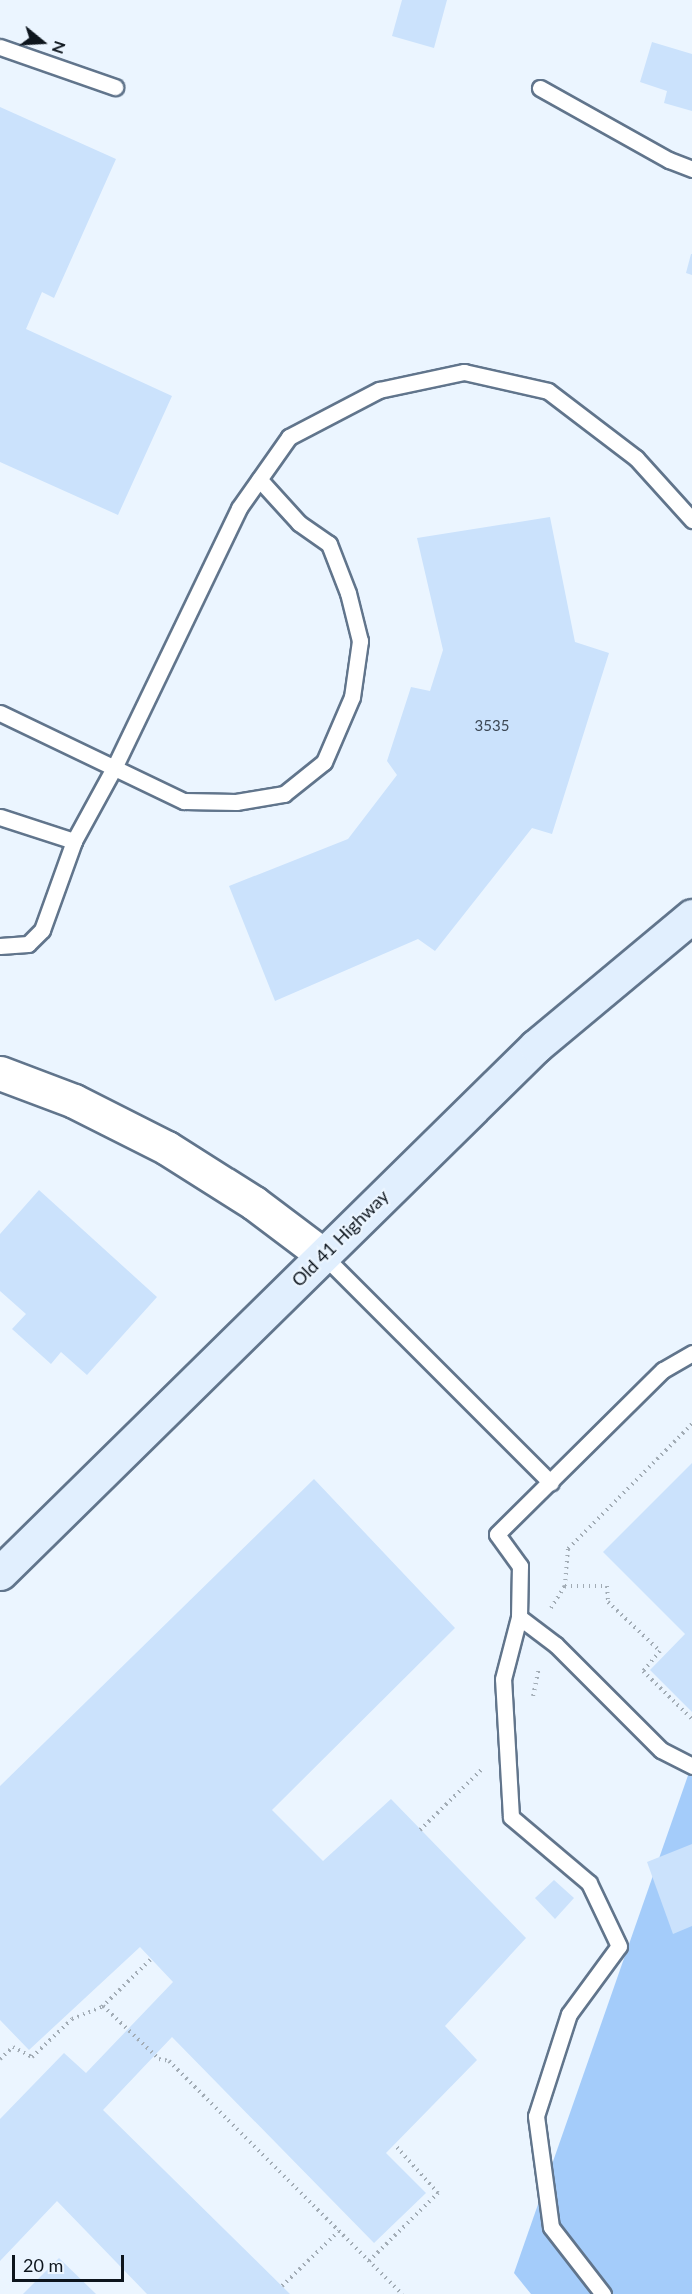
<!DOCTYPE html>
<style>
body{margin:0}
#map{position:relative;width:692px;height:2294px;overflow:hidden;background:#ebf5ff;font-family:Lato,sans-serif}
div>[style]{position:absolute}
.green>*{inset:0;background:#a4ccfa}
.building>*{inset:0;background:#cbe2fc}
.path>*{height:4px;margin-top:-2px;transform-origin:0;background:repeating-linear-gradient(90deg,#a2acb5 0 1.5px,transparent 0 6px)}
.roads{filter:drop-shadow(2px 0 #61758c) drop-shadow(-2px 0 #61758c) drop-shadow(0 2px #61758c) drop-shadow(0 -2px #61758c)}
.service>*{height:15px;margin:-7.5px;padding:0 7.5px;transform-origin:7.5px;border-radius:7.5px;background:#fff}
.tertiary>*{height:33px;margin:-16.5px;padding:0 16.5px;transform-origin:16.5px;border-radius:16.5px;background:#fff}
.secondary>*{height:33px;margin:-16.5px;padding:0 16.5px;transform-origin:16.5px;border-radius:16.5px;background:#e1effe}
span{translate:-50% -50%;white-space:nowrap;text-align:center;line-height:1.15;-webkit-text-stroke:4.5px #ebf5ff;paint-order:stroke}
.number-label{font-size:15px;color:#3c4855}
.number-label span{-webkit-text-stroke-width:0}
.street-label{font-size:18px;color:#0d151d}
.north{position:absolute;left:12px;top:12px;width:60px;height:60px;-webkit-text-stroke:4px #ebf5ff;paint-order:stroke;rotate:108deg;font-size:16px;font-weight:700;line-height:24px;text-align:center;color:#0d151d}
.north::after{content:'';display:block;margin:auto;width:21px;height:27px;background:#0d151d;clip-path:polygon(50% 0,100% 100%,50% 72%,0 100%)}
.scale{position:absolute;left:12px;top:2255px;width:112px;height:27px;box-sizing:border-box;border:3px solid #0d151d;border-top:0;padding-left:8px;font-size:18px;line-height:21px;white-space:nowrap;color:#0d151d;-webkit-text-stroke:4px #ebf5ff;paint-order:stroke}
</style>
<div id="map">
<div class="green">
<i style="clip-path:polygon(692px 1764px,692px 2294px,531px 2294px,514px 2273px)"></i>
</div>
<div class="building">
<i style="clip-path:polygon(402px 0,447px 0,434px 48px,392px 36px)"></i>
<i style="clip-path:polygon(652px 42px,692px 54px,692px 111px,664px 103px,667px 91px,640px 82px)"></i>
<i style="clip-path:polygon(0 107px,116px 159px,54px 298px,42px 292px,26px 329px,172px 396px,118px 515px,0 462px)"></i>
<i style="clip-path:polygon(691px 254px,692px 254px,692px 275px,686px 273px)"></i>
<i style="clip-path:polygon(550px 517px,575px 642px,609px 653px,552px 834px,532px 828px,435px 951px,418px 939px,275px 1001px,229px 886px,348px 839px,397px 775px,387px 761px,411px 687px,430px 691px,443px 650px,417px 538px)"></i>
<i style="clip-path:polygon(39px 1190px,157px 1297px,87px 1375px,61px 1352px,51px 1364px,12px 1329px,26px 1314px,0 1291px,0 1234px)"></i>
<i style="clip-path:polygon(692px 1463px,692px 1712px,650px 1670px,685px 1634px,603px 1552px)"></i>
<i style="clip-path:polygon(314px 1479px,455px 1628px,272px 1810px,323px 1861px,391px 1799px,526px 1938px,445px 2026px,477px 2060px,386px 2153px,426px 2193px,374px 2243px,172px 2037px,103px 2110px,290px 2294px,147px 2294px,57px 2201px,0 2261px,0 2119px,64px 2053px,86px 2073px,173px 1982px,140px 1947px,29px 2050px,0 2020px,0 1786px)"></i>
<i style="clip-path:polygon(692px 1844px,692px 1926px,673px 1934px,647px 1862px)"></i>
<i style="clip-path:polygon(554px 1880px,574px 1898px,555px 1919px,535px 1898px)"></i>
<i style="clip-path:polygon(59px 2258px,96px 2294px,23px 2294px)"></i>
</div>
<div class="path">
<i style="left:692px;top:1424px;width:176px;rotate:134.8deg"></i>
<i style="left:568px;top:1549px;width:37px;rotate:95deg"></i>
<i style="left:565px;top:1586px;width:42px"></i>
<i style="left:607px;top:1586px;width:16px;rotate:86deg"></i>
<i style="left:608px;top:1602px;width:71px;rotate:43.3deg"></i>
<i style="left:660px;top:1651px;width:26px;rotate:130deg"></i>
<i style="left:643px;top:1671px;width:69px;rotate:44.4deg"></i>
<i style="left:551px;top:1608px;width:26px;rotate:-58deg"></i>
<i style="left:533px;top:1696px;width:29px;rotate:-78deg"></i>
<i style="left:420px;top:1830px;width:86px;rotate:-44.5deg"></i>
<i style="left:103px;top:2006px;width:77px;rotate:43.4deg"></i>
<i style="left:159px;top:2059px;width:10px;rotate:11deg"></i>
<i style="left:169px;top:2061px;width:330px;rotate:45deg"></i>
<i style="left:0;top:2059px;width:18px;rotate:-43deg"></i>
<i style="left:13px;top:2047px;width:21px;rotate:28deg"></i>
<i style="left:32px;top:2057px;width:55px;rotate:-43.5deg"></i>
<i style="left:72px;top:2019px;width:32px;rotate:-22deg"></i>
<i style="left:102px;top:2007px;width:69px;rotate:-44.4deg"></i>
<i style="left:369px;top:2261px;width:97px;rotate:-44.6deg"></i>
<i style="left:438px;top:2193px;width:66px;rotate:-131.9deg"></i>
<i style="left:282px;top:2286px;width:79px;rotate:-44deg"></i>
</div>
<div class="roads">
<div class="service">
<i style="left:0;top:47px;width:122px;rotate:19.2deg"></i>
<i style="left:540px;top:88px;width:148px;rotate:29.2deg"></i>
<i style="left:669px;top:160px;width:25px;rotate:21deg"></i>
<i style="left:0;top:713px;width:204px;rotate:25.6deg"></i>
<i style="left:184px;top:801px;width:52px;rotate:1.1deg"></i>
<i style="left:236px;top:802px;width:49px;rotate:-9.5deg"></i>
<i style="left:284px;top:794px;width:51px;rotate:-38.7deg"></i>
<i style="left:324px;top:762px;width:71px;rotate:-66.7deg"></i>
<i style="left:352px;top:697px;width:57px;rotate:-81.9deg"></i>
<i style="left:360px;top:641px;width:49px;rotate:-104deg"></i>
<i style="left:348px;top:593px;width:53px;rotate:-111.2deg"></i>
<i style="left:329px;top:544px;width:37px;rotate:-145deg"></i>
<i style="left:299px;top:523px;width:59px;rotate:-132.3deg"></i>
<i style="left:0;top:817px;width:78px;rotate:18deg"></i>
<i style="left:0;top:946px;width:28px;rotate:-4deg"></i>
<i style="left:28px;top:944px;width:20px;rotate:-45deg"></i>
<i style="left:42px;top:930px;width:95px;rotate:-70.2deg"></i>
<i style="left:74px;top:841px;width:83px;rotate:-61.3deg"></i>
<i style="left:114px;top:768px;width:288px;rotate:-64.3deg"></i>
<i style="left:239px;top:508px;width:87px;rotate:-54.8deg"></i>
<i style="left:289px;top:437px;width:102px;rotate:-27.6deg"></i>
<i style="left:379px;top:390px;width:87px;rotate:-12deg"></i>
<i style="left:464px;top:372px;width:86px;rotate:12.7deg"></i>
<i style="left:548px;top:391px;width:111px;rotate:37.3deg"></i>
<i style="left:636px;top:458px;width:84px;rotate:47.9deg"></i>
<i style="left:323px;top:1255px;width:322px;rotate:45deg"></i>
<i style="left:519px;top:1617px;width:46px;rotate:37.1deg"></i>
<i style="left:556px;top:1645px;width:148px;rotate:45deg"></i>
<i style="left:661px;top:1750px;width:35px;rotate:27deg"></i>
<i style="left:603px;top:2294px;width:85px;rotate:-127.8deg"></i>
<i style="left:551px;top:2227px;width:112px;rotate:-97.7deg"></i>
<i style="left:536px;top:2116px;width:107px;rotate:-72.1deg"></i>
<i style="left:569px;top:2014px;width:84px;rotate:-53.7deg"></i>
<i style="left:619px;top:1946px;width:70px;rotate:-115.5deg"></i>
<i style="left:589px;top:1883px;width:102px;rotate:-139.8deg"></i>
<i style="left:511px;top:1817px;width:138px;rotate:-93.3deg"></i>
<i style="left:503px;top:1679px;width:64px;rotate:-75.5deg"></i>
<i style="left:519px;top:1617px;width:51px;rotate:-88.9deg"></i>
<i style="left:520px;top:1566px;width:39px;rotate:-126deg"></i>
<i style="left:497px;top:1534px;width:233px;rotate:-44.7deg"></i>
<i style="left:663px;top:1370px;width:34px;rotate:-30deg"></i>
</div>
<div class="tertiary">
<i style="left:0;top:1073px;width:79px;rotate:20.7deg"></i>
<i style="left:74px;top:1101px;width:104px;rotate:26.8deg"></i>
<i style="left:167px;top:1148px;width:103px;rotate:32.3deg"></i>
<i style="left:254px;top:1203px;width:86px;rotate:37deg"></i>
</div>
<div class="secondary">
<i style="left:0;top:1573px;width:752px;rotate:-44.51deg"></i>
<i style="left:536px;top:1046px;width:203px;rotate:-39.8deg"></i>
</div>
</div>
<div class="number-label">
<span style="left:492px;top:726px">3535</span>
</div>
<div class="street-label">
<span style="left:340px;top:1238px;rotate:-45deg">Old 41 Highway</span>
</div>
<div class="north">N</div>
<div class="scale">20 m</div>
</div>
